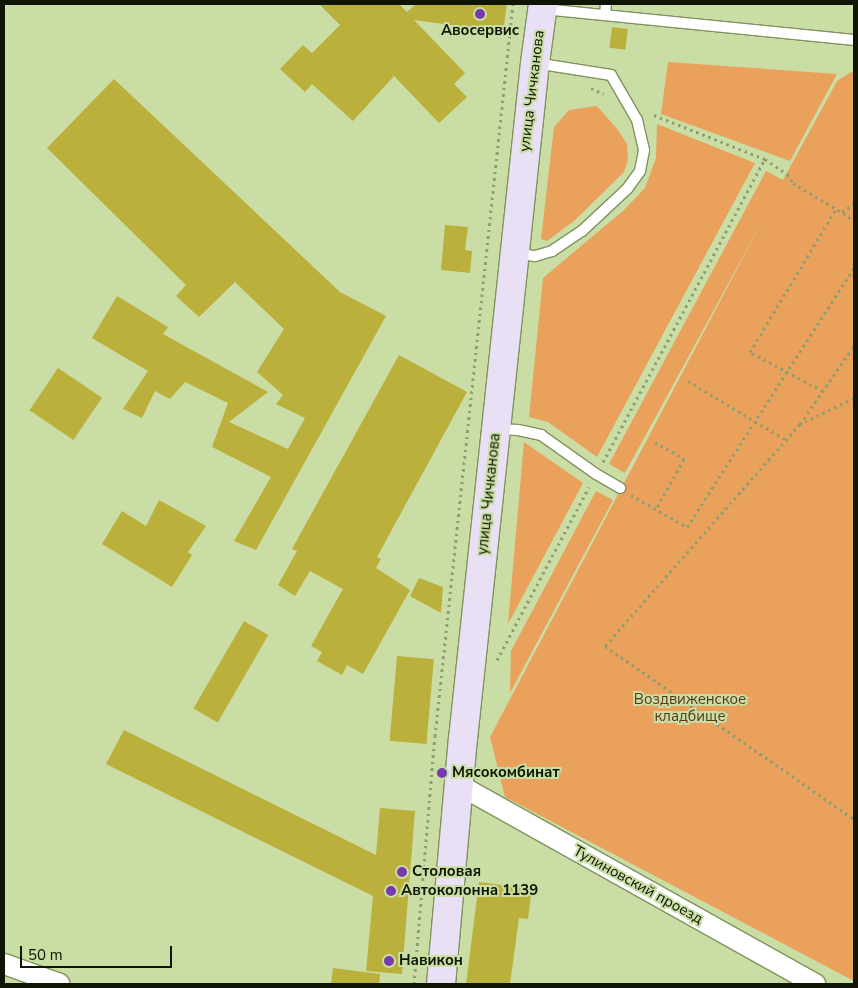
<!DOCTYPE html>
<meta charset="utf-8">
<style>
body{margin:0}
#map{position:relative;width:858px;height:988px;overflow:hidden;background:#c9dda4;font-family:"Nunito Sans",sans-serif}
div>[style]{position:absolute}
.green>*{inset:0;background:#e9a15b}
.building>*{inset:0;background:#bcb03c;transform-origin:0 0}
.path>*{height:3px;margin-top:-1.5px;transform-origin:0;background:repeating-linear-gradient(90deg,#8e9e71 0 2.5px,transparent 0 6.5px)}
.roads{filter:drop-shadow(1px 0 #80925d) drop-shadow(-1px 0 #80925d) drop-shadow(0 1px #80925d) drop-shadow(0 -1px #80925d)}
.service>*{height:10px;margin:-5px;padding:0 5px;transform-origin:5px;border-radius:5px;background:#fff}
.minor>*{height:20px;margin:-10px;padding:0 10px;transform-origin:10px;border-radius:10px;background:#fff}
.secondary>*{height:28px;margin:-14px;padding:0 14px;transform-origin:14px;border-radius:14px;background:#e9e0f5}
.dots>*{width:14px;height:14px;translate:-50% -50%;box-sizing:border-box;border:2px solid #c9dda4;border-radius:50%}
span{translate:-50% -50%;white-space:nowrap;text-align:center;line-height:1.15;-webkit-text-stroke:4px #c9dda4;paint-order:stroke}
.poi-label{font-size:15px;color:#0e1502;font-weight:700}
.left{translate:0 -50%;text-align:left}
.street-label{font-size:15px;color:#0e1502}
.park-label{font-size:15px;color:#583817}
.frame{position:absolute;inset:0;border:5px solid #0e1502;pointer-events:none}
.scale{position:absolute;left:20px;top:946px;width:152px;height:22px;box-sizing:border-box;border:2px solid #0e1502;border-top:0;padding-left:6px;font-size:15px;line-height:18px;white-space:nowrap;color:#0e1502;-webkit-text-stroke:4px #c9dda4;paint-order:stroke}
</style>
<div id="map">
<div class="green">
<i style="clip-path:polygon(668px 62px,837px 74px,790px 161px,661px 114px)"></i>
<i style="clip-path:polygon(851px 72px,854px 73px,854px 981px,505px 797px,490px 737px,764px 218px,625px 473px,609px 464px,766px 171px,783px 180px,837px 81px)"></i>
<i style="clip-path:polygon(597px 106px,618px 130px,627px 144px,628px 159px,624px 172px,575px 220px,547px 241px,541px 239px,554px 127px,569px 110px)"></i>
<i style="clip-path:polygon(657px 124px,755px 163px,597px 457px,548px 422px,529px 417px,543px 278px,624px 210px,645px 188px,656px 158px)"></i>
<i style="clip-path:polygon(524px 442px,583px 483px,508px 624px)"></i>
<i style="clip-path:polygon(596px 491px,613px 500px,510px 693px,511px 651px)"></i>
</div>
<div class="building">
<i style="clip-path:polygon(319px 4px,399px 4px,407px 12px,416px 4px,507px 4px,503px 32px,414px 20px,465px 73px,454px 84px,467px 97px,439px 123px,394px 76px,353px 121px,312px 84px,305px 92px,280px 69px,303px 45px,312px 53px,340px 25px)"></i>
<i style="left:612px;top:27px;width:16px;height:21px;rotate:7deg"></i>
<i style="clip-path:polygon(114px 79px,340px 292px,386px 316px,256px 550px,234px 541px,271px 477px,212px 447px,228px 403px,185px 382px,170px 399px,155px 391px,142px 418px,123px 409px,148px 371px,92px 338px,117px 296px,168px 327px,163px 334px,268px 392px,229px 422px,288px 449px,305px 418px,276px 404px,283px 395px,257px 372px,284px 329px,235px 282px,199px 317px,176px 296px,186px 285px,47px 148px)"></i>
<i style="clip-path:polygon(445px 225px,468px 227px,465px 250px,472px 251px,470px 273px,441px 270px)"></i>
<i style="clip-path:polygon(399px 355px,467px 392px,377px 557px,381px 559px,376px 568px,410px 590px,363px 674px,347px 665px,342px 675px,317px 661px,322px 652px,311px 646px,343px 589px,310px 571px,295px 596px,278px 585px,297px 551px,292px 549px)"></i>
<i style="left:58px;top:368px;width:53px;height:51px;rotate:34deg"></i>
<i style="clip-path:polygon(159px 500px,206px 526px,188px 552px,192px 555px,172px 587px,102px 544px,122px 511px,146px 526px)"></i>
<i style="clip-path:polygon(419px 578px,443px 587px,441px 613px,410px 596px)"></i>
<i style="left:244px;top:621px;width:28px;height:101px;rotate:30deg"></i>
<i style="left:397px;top:656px;width:37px;height:85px;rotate:5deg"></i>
<i style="clip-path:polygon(124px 730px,376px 855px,380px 808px,415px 811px,402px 974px,366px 971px,373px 896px,106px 764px)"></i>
<i style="clip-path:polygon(479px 882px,532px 889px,528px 919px,519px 918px,510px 984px,466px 984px)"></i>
<i style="clip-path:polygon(333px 968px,380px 974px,379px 984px,331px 984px)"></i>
</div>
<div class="path">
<i style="left:591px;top:88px;width:14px;rotate:25deg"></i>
<i style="left:765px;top:159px;width:27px;rotate:34deg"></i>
<i style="left:787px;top:174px;width:11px;rotate:56deg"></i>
<i style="left:793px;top:183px;width:71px;rotate:31.2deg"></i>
<i style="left:842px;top:212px;width:14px;rotate:-34deg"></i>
<i style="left:688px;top:381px;width:114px;rotate:31deg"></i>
<i style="left:823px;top:391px;width:83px;rotate:-151.9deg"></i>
<i style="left:750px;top:352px;width:167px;rotate:-59deg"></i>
<i style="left:854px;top:398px;width:60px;rotate:154.3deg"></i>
<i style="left:800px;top:424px;width:295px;rotate:131.3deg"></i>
<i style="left:605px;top:646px;width:303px;rotate:34.8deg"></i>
<i style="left:800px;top:424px;width:95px;rotate:-55.3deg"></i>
<i style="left:655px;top:442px;width:34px;rotate:30deg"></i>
<i style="left:684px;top:459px;width:57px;rotate:119.2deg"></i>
<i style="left:603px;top:462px;width:344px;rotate:-61.9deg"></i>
<i style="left:765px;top:159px;width:123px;rotate:-158.5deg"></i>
<i style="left:631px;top:495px;width:64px;rotate:29.7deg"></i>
<i style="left:687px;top:527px;width:308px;rotate:-57.2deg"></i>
<i style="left:497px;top:660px;width:196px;rotate:-62deg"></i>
<i style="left:414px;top:984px;width:249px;rotate:-85.2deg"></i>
<i style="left:435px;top:736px;width:736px;rotate:-83.92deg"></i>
</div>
<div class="roads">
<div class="service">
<i style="left:543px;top:9px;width:313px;rotate:5.7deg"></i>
<i style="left:605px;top:15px;width:11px;rotate:-85deg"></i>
<i style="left:515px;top:253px;width:20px;rotate:9deg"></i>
<i style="left:535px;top:256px;width:18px;rotate:-16deg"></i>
<i style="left:552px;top:251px;width:36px;rotate:-34deg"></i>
<i style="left:582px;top:231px;width:62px;rotate:-43deg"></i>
<i style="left:627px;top:189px;width:22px;rotate:-54deg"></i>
<i style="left:640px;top:171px;width:21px;rotate:-79deg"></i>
<i style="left:644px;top:150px;width:31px;rotate:-103deg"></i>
<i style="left:637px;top:120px;width:52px;rotate:-120deg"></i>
<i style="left:611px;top:75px;width:77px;rotate:-171deg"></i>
<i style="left:497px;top:429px;width:21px;rotate:3deg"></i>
<i style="left:518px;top:430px;width:24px;rotate:12deg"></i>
<i style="left:541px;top:435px;width:67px;rotate:35.3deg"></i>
<i style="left:596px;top:474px;width:28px;rotate:30deg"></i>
</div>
<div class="minor">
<i style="left:461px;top:786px;width:406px;rotate:29.2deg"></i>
<i style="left:4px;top:964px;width:59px;rotate:19.7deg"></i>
</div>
<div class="secondary">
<i style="left:441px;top:984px;width:246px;rotate:-84.9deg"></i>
<i style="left:463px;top:739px;width:680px;rotate:-83.92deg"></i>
<i style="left:535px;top:63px;width:60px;rotate:-82.3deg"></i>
</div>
</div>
<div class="dots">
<i style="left:480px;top:14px;background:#763aaf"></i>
<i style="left:442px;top:773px;background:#763aaf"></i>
<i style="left:402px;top:872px;background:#763aaf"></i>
<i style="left:391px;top:891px;background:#763aaf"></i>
<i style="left:389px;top:961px;background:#763aaf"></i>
</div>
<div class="poi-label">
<span style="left:480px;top:31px">Авосервис</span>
<span class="left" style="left:452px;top:773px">Мясокомбинат</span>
<span class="left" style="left:412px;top:872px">Столовая</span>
<span class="left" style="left:401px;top:891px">Автоколонна 1139</span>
<span class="left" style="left:399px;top:961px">Навикон</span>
</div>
<div class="street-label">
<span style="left:532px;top:91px;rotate:-83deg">улица Чичканова</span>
<span style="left:489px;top:494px;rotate:-84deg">улица Чичканова</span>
<span style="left:638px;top:885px;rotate:29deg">Тулиновский проезд</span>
</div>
<div class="park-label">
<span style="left:690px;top:708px">Воздвиженское<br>кладбище</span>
</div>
<div class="frame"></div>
<div class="scale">50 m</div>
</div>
